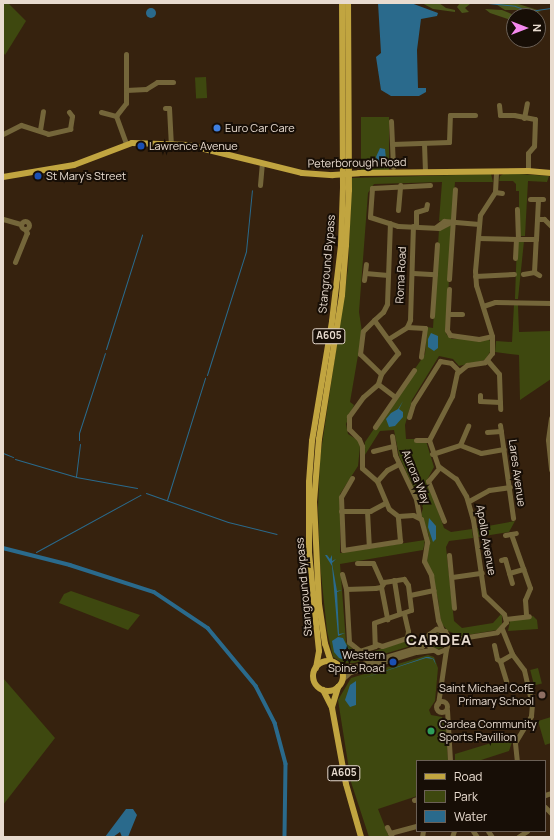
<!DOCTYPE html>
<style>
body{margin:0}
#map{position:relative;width:554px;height:840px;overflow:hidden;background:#36220e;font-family:Manrope,sans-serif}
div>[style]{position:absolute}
.green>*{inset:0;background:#3e480f;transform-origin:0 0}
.round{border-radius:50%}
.forest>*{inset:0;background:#4b561a}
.water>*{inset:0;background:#2a6a8c}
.stream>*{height:1px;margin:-0.5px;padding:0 0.5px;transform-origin:0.5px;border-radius:0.5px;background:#2a6a8c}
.canal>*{height:3.5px;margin:-1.75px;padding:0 1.75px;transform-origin:1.75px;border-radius:1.75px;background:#2a6a8c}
.minor>*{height:5px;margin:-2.5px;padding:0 2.5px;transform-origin:2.5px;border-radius:2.5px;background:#74663a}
.minor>.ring{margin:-2.5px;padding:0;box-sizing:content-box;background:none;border:5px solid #74663a;border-radius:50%}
.major>*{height:6px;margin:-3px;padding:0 3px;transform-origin:3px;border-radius:3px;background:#c1a540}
.major>.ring{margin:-3px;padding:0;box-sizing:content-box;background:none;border:6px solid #c1a540;border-radius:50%}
.major-bridge>*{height:6px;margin:-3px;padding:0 3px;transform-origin:3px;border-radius:3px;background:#c1a540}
.dots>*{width:11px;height:11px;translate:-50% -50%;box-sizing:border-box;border:2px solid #170e06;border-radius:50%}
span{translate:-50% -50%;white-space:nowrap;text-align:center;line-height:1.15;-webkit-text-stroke:4px #170e06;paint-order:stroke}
.shield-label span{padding:1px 3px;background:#170e06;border:1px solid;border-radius:3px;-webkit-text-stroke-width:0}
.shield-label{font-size:10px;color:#e8dbcf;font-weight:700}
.poi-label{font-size:11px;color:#e8dbcf}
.left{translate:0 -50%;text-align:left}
.right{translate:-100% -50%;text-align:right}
.street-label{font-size:11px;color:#e8dbcf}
.district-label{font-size:15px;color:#e8dbcf;font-weight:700;letter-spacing:1px}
.frame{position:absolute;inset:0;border:4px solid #e8dbcf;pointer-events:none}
.legend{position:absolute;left:416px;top:760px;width:130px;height:72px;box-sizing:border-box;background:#170e06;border:1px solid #6b6056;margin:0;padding:5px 7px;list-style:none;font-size:12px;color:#e8dbcf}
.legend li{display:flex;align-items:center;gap:8px;height:20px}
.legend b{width:20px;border:1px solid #6b6056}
.north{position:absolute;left:506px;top:8px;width:40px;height:40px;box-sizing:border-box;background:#170e06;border:1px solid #6b6056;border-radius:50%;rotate:90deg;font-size:11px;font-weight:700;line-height:16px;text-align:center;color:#e8dbcf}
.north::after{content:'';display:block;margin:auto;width:14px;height:18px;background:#f589ee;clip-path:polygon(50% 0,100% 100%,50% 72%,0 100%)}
</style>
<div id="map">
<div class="green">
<i style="clip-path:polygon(3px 3px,8px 3px,26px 21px,5px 55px,3px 52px)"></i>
<i style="left:206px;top:77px;width:21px;height:11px;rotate:87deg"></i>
<i style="left:361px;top:117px;width:28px;height:53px"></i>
<i style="clip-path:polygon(505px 173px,549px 176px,547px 182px,528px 181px,525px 236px,519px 236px,519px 191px,516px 191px,516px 184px,513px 181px,499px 181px,500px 176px)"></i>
<i style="clip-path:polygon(491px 174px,493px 182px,455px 182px,452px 220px,439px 221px,442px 182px,374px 184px,368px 193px,359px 312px,362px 332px,350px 402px,354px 405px,346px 424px,348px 434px,359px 441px,360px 447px,358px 466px,340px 494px,340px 553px,425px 540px,424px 546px,423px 550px,340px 564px,346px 642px,359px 656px,411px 639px,423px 638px,414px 645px,354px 663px,343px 663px,333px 657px,327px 631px,320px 564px,318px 508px,320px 458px,348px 269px,352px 178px)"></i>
<i style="clip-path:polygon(452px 224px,446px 334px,452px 339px,488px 339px,490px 341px,490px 352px,485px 360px,459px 366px,453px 359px,439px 356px,412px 400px,405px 425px,406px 439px,414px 439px,416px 443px,426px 441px,434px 467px,427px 480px,444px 528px,451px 532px,472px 529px,473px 538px,449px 541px,446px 547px,454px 621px,462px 628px,493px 623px,501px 614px,502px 616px,502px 624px,497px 630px,461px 636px,448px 631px,441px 623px,438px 599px,427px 562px,429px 536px,421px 515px,423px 508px,399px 456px,394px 430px,380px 431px,363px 458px,365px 442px,425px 354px,427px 327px,433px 328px,439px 229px)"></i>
<i style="clip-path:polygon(517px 241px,524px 241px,518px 299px,515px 299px)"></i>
<i style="clip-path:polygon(514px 304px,518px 305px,519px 332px,551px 331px,551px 379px,520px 400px,519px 355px,495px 352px,496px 341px,512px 342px)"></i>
<i style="clip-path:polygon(515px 521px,509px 532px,478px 537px,477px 528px)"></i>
<i style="clip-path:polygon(71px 591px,140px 615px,128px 630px,59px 603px,64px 594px)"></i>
<i style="clip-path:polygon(533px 616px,537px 620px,538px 629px,508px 631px,510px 621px)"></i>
<i class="round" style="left:430px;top:633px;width:16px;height:16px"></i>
<i style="clip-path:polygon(428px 655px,434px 657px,438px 668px,435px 701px,429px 710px,431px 715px,442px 717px,446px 726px,448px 761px,417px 761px,417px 796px,378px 809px,389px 837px,369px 837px,351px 782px,338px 700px,351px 678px)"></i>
<i style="left:538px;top:668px;width:16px;height:8px;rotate:76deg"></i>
<i style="clip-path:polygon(3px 678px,55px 738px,3px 805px)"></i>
<i style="clip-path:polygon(551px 717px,551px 743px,545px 745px,538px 721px)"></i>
<i style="clip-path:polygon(514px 736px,509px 751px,478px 761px,455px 761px,455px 754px)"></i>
</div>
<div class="forest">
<i style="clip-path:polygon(422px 3px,439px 3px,446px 8px,455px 10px,455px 12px,433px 9px)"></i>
<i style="clip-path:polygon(460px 3px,477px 3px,470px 4px,465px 8px,469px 12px,462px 13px,457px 7px)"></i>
<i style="clip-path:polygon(494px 3px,515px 3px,541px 11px,526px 16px,514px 16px,514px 21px,490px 13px,485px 9px,502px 10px,514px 15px,518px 10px,505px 10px)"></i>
</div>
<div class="water">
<i style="clip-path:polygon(378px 3px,411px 3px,438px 13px,437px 16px,421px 19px,417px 50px,418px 88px,426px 88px,426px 92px,419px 96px,391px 96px,381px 90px,376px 57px,381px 53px)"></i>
<i class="round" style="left:146px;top:8px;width:10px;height:10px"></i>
<i style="clip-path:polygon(380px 148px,385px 149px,386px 159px,386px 164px,379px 166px,376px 157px)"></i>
<i style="clip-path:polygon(431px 333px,438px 336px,438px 348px,434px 351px,428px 347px,428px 339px)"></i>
<i style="clip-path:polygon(403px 401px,399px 409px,403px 412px,403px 417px,395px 426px,389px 427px,386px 419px,391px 413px,398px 409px)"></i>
<i style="clip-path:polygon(429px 518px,436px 526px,436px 539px,433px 542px,428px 527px)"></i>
<i style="clip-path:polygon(325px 555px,327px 555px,330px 559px,332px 555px,332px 561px,336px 559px,332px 563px,337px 591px,342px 590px,337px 592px,339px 634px,345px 633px,338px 636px,332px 566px)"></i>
<i style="clip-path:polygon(338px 637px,343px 638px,351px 654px,351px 659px,347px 661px,339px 658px,334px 652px,332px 641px)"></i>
<i style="clip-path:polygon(426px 657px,429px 657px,434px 659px,436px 665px,433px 659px,426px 658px,361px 679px)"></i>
<i style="clip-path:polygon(356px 681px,356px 705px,350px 707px,345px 700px,350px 685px)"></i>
<i style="clip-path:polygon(126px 809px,133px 809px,137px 815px,128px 837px,122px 837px,120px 832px,113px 837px,105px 837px)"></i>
</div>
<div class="stream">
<i style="left:488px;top:3px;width:27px;rotate:6deg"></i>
<i style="left:515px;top:6px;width:15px;rotate:20deg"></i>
<i style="left:529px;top:11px;width:22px;rotate:-8deg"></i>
<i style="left:106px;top:349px;width:120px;rotate:-72.5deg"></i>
<i style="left:207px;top:375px;width:130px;rotate:-72.5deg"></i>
<i style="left:246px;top:251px;width:61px;rotate:-84.4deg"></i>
<i style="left:79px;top:440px;width:7px;rotate:-90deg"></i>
<i style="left:79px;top:433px;width:84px;rotate:-72deg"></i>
<i style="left:80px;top:444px;width:33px;rotate:97deg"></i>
<i style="left:76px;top:477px;width:62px;rotate:10.2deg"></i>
<i style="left:3px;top:453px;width:11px;rotate:22deg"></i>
<i style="left:15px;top:459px;width:64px;rotate:16.4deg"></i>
<i style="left:146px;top:493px;width:87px;rotate:19.5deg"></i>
<i style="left:228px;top:522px;width:50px;rotate:13.8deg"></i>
<i style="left:167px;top:500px;width:128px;rotate:-72.7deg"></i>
<i style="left:36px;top:552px;width:119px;rotate:-28.7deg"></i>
<i style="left:33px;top:556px;width:1px;rotate:-45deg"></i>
</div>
<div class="canal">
<i style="left:3px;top:548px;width:69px;rotate:14.2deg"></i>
<i style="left:70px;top:565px;width:88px;rotate:17.8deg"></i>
<i style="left:154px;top:592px;width:65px;rotate:33.7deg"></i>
<i style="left:208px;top:628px;width:75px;rotate:50.4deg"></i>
<i style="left:256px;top:686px;width:42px;rotate:62.8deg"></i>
<i style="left:275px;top:723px;width:42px;rotate:75deg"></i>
<i style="left:286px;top:764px;width:73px;rotate:90.8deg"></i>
</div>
<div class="minor">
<i style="left:126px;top:54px;width:49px;rotate:90deg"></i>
<i style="left:126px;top:103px;width:16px;rotate:128deg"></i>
<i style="left:116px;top:116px;width:30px;rotate:70deg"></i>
<i style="left:126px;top:90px;width:20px;rotate:-3deg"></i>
<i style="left:146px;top:89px;width:13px;rotate:-32deg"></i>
<i style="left:157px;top:82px;width:16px"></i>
<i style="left:499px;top:105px;width:10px;rotate:84deg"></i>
<i style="left:500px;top:115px;width:14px"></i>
<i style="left:514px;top:115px;width:21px;rotate:11deg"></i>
<i style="left:535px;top:119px;width:27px;rotate:92deg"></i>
<i style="left:534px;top:146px;width:9px;rotate:131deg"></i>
<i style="left:528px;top:153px;width:18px;rotate:90deg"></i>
<i style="left:165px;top:108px;width:4px"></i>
<i style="left:169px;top:108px;width:36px;rotate:87deg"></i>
<i style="left:101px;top:112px;width:16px;rotate:15deg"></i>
<i style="left:524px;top:118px;width:15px;rotate:-79deg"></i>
<i style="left:391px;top:121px;width:46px;rotate:87.5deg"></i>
<i style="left:40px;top:130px;width:19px;rotate:-81deg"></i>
<i style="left:3px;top:134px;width:20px;rotate:-27deg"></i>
<i style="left:21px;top:125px;width:28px;rotate:18deg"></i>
<i style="left:48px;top:134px;width:23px;rotate:-13deg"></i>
<i style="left:70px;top:129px;width:13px;rotate:-81deg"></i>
<i style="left:72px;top:116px;width:5px;rotate:-127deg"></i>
<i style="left:424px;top:143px;width:29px;rotate:88deg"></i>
<i style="left:392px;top:144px;width:57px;rotate:-2deg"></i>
<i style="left:449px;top:142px;width:27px;rotate:-88deg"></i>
<i style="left:450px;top:115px;width:25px"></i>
<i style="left:260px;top:185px;width:22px;rotate:-85deg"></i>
<i style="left:430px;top:185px;width:58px;rotate:177deg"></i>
<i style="left:372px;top:188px;width:29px;rotate:94deg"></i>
<i style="left:370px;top:217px;width:29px;rotate:18deg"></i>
<i style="left:398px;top:226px;width:41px;rotate:2.8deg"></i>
<i style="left:439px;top:228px;width:13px;rotate:-27deg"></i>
<i style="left:495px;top:192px;width:7px;rotate:8deg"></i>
<i style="left:530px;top:199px;width:13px"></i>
<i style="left:398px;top:210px;width:25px;rotate:-85deg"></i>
<i style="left:3px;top:219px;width:19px;rotate:16deg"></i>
<i style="left:538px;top:219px;width:6px"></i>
<i style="left:544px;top:219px;width:10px;rotate:45deg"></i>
<i class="ring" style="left:21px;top:221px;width:3px;height:3px"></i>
<i style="left:416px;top:226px;width:14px;rotate:-90deg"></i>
<i style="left:416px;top:212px;width:10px;rotate:-17deg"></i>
<i style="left:426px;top:209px;width:5px;rotate:-79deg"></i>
<i style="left:436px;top:227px;width:10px;rotate:-37deg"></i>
<i style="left:444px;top:221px;width:35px;rotate:5deg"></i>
<i style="left:478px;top:238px;width:40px;rotate:1.4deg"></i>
<i style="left:518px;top:239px;width:30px;rotate:-92deg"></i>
<i style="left:518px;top:239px;width:18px"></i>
<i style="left:536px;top:239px;width:40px;rotate:-87.1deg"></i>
<i style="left:515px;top:258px;width:19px;rotate:-87deg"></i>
<i style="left:15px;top:262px;width:31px;rotate:-68deg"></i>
<i style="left:27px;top:233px;width:4px;rotate:-117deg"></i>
<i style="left:534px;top:272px;width:33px;rotate:-87deg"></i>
<i style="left:365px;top:273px;width:23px;rotate:5deg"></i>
<i style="left:413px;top:273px;width:22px;rotate:3deg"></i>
<i style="left:523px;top:274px;width:11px;rotate:-10deg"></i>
<i style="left:534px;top:272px;width:6px;rotate:31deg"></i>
<i style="left:475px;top:276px;width:39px;rotate:-3deg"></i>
<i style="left:449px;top:279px;width:90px;rotate:-86.2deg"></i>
<i style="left:364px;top:280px;width:16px;rotate:-83deg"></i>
<i style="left:449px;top:289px;width:41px;rotate:92.8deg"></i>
<i style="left:447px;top:330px;width:6px;rotate:59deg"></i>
<i style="left:450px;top:335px;width:29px;rotate:8deg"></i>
<i style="left:479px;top:339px;width:13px;rotate:-13deg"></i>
<i style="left:483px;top:306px;width:13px;rotate:-18deg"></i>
<i style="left:495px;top:302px;width:56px;rotate:1deg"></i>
<i style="left:450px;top:314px;width:12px"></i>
<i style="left:432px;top:316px;width:72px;rotate:-86deg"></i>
<i style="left:374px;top:320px;width:12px;rotate:-42deg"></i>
<i style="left:383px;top:312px;width:9px;rotate:-63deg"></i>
<i style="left:387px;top:304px;width:81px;rotate:-87.9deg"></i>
<i style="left:407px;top:327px;width:18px;rotate:3deg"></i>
<i style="left:425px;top:328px;width:29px;rotate:98deg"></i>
<i style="left:388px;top:339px;width:22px;rotate:-32deg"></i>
<i style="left:407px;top:327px;width:8px;rotate:-67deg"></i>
<i style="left:410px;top:320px;width:94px;rotate:-88.2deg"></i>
<i style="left:487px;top:360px;width:18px;rotate:49deg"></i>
<i style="left:499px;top:374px;width:35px;rotate:88deg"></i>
<i style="left:381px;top:374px;width:29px;rotate:-136deg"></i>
<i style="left:360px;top:354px;width:23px;rotate:-83deg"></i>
<i style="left:363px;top:331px;width:16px;rotate:-45deg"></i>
<i style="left:374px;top:320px;width:41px;rotate:54deg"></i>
<i style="left:398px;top:353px;width:27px;rotate:129deg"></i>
<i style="left:381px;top:374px;width:10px;rotate:107deg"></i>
<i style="left:378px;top:384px;width:20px;rotate:139deg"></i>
<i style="left:363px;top:397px;width:24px;rotate:126deg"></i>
<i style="left:349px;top:416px;width:13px;rotate:90deg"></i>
<i style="left:349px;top:429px;width:14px;rotate:45deg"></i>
<i style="left:359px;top:439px;width:8px;rotate:67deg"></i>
<i style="left:362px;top:446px;width:22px;rotate:90deg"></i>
<i style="left:362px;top:468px;width:20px;rotate:41deg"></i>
<i style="left:377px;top:481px;width:30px;rotate:67deg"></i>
<i style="left:389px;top:509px;width:11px;rotate:38deg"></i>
<i style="left:398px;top:516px;width:15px;rotate:-4deg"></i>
<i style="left:413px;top:515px;width:9px;rotate:27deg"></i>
<i style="left:421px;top:519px;width:24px;rotate:75deg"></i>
<i style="left:427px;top:542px;width:19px;rotate:99deg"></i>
<i style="left:424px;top:561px;width:16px;rotate:63deg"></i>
<i style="left:431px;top:575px;width:46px;rotate:81.2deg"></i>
<i style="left:438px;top:620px;width:11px;rotate:68deg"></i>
<i style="left:378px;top:384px;width:21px;rotate:37deg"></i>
<i style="left:480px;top:395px;width:6px;rotate:90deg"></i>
<i style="left:480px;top:401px;width:20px;rotate:3deg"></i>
<i style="left:409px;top:417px;width:14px;rotate:-73deg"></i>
<i style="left:413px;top:404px;width:51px;rotate:-57.9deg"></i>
<i style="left:440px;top:361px;width:11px;rotate:10deg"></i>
<i style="left:451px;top:363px;width:11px;rotate:45deg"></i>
<i style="left:551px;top:418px;width:22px;rotate:98deg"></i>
<i style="left:548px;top:440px;width:30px;rotate:84deg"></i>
<i style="left:500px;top:425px;width:94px;rotate:82deg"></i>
<i style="left:375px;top:427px;width:69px;rotate:-55.6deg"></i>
<i style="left:487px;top:432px;width:14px;rotate:-4deg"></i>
<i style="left:392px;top:436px;width:19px;rotate:81deg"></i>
<i style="left:395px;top:455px;width:49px;rotate:64.5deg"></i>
<i style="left:416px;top:499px;width:17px;rotate:80deg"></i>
<i style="left:416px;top:440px;width:13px"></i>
<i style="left:460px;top:445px;width:21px;rotate:-67deg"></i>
<i style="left:373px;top:451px;width:21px;rotate:-14deg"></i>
<i style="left:432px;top:454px;width:29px;rotate:-18deg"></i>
<i style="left:460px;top:445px;width:22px;rotate:21deg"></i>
<i style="left:481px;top:453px;width:23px;rotate:-10deg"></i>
<i style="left:439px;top:468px;width:17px;rotate:130deg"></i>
<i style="left:428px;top:481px;width:43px;rotate:68.2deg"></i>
<i style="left:352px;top:478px;width:22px;rotate:120deg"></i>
<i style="left:341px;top:497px;width:53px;rotate:87.8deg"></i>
<i style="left:343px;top:550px;width:58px;rotate:-9deg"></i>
<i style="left:400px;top:541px;width:25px;rotate:-95deg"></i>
<i style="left:377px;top:481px;width:15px;rotate:-48deg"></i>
<i style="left:387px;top:470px;width:13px;rotate:-27deg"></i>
<i style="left:469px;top:501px;width:23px;rotate:-29deg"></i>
<i style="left:489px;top:490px;width:21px;rotate:-8deg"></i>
<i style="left:341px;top:511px;width:29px"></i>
<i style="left:370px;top:511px;width:17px;rotate:-28deg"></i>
<i style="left:367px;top:511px;width:33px;rotate:87deg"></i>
<i style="left:511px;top:534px;width:57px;rotate:70.6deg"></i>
<i style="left:530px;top:588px;width:13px;rotate:113deg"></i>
<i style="left:525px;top:600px;width:16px;rotate:86deg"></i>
<i style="left:505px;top:535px;width:11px;rotate:-10deg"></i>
<i style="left:449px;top:555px;width:53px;rotate:84.6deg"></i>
<i style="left:501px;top:560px;width:4px;rotate:-14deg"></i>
<i style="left:505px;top:559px;width:25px;rotate:74deg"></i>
<i style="left:357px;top:563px;width:16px"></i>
<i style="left:373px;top:563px;width:22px;rotate:66deg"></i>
<i style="left:509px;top:573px;width:15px;rotate:-16deg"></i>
<i style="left:342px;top:574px;width:16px;rotate:75deg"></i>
<i style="left:452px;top:577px;width:30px;rotate:-8deg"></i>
<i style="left:404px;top:579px;width:7px;rotate:56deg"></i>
<i style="left:408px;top:585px;width:25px;rotate:83deg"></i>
<i style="left:411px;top:610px;width:39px;rotate:161deg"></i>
<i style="left:374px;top:623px;width:23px;rotate:88deg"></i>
<i style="left:375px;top:646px;width:16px;rotate:162deg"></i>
<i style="left:360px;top:651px;width:14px;rotate:-141deg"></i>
<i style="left:349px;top:642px;width:53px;rotate:-93.2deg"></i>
<i style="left:346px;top:589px;width:29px;rotate:-2deg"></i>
<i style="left:375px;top:588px;width:6px;rotate:-9deg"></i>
<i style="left:381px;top:587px;width:6px;rotate:-59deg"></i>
<i style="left:384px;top:582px;width:20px;rotate:-9deg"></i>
<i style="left:394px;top:580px;width:33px;rotate:81deg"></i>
<i style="left:381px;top:587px;width:33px;rotate:79deg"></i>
<i style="left:410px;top:595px;width:24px;rotate:-12deg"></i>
<i style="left:506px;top:619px;width:23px;rotate:-7deg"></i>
<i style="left:502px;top:629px;width:27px;rotate:68deg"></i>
<i style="left:512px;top:654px;width:20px;rotate:53deg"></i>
<i style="left:524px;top:670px;width:35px;rotate:77deg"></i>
<i style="left:532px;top:704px;width:12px;rotate:95deg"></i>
<i style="left:531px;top:716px;width:31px;rotate:121deg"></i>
<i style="left:515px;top:743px;width:18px;rotate:84deg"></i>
<i style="left:376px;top:644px;width:6px;rotate:18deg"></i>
<i style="left:382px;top:646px;width:26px;rotate:-18deg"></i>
<i style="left:407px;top:638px;width:7px;rotate:-82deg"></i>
<i style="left:408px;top:631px;width:17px;rotate:-103deg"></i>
<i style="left:449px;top:644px;width:13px;rotate:-27deg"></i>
<i style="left:461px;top:638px;width:36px;rotate:-9deg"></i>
<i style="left:497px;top:632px;width:13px;rotate:-48deg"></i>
<i style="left:506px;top:622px;width:8px;rotate:-104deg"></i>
<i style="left:504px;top:614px;width:28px;rotate:-136deg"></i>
<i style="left:484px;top:595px;width:76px;rotate:-98.3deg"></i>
<i style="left:473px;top:520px;width:25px;rotate:-106deg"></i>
<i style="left:466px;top:496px;width:20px;rotate:-120deg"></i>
<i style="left:456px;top:479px;width:22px;rotate:-144deg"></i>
<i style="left:438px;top:466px;width:28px;rotate:-109deg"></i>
<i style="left:429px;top:440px;width:50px;rotate:-62.4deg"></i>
<i style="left:452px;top:396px;width:24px;rotate:-78deg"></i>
<i style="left:457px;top:373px;width:13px;rotate:-39deg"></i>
<i style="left:467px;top:365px;width:18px;rotate:-9deg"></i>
<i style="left:485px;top:362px;width:11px;rotate:-52deg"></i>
<i style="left:492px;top:353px;width:17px;rotate:-90deg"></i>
<i style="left:492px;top:336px;width:53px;rotate:-107.4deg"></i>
<i style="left:476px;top:285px;width:14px;rotate:-94deg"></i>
<i style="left:475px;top:271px;width:56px;rotate:-84.9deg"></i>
<i style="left:480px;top:215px;width:27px;rotate:-57deg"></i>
<i style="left:495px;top:192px;width:21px;rotate:-87deg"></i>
<i style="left:494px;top:645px;width:14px;rotate:78deg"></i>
<i style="left:497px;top:659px;width:4px;rotate:34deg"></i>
<i style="left:500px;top:661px;width:14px;rotate:-30deg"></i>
<i style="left:500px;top:661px;width:21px;rotate:73deg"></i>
<i style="left:338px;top:666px;width:18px"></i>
<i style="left:356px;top:666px;width:69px;rotate:-16.9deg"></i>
<i style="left:422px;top:646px;width:14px;rotate:-60deg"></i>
<i style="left:429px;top:634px;width:9px;rotate:-36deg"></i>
<i style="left:436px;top:629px;width:9px;rotate:13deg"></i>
<i style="left:445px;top:631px;width:10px;rotate:66deg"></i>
<i style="left:449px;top:640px;width:9px;rotate:108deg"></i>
<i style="left:446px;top:649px;width:9px;rotate:159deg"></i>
<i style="left:438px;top:652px;width:9px;rotate:-153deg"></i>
<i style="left:430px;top:648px;width:8px;rotate:-113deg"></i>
<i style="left:342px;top:679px;width:11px;rotate:-41deg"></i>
<i style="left:350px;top:672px;width:69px;rotate:-16.9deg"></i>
<i style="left:416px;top:652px;width:16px;rotate:-7deg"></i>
<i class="ring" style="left:436.5px;top:701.5px;width:6px;height:6px"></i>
<i style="left:438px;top:704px;width:56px;rotate:-81.7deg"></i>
<i style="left:447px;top:710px;width:51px;rotate:86.6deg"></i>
<i style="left:545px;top:795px;width:6px;rotate:-18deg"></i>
<i style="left:414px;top:800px;width:3px;rotate:-18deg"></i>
<i style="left:545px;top:807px;width:8px;rotate:45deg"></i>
<i style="left:387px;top:827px;width:11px;rotate:63deg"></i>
<i style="left:473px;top:831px;width:7px;rotate:56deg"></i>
<i style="left:488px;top:831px;width:7px;rotate:56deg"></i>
<i style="left:390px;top:833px;width:28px;rotate:-15deg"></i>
<i style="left:422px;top:837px;width:6px;rotate:-81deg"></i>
<i style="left:452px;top:837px;width:6px;rotate:-72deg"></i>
<i style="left:518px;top:837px;width:11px;rotate:-34deg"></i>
</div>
<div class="major">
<i style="left:359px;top:173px;width:169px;rotate:-0.7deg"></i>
<i style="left:528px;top:171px;width:23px;rotate:5deg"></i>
<i style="left:3px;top:177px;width:72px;rotate:-9.6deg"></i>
<i style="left:74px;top:165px;width:62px;rotate:-20.8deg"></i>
<i style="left:132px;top:143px;width:56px;rotate:2deg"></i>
<i style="left:188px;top:145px;width:117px;rotate:13.8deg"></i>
<i style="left:302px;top:173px;width:31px;rotate:4deg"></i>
<i class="ring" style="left:313px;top:661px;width:24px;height:24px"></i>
<i style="left:331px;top:662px;width:19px;rotate:-108deg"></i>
<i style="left:325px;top:644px;width:40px;rotate:-98.5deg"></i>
<i style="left:319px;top:604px;width:102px;rotate:-92.8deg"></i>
<i style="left:314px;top:502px;width:63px;rotate:-85.5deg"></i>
<i style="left:319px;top:439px;width:146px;rotate:-80.9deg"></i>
<i style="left:342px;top:295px;width:50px;rotate:-85.4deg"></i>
<i style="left:346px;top:245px;width:55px;rotate:-86.9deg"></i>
<i style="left:349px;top:190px;width:187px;rotate:-90.3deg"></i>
<i style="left:316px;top:668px;width:17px;rotate:-80deg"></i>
<i style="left:319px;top:651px;width:99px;rotate:-95.8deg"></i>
<i style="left:309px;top:553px;width:71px;rotate:-90deg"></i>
<i style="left:309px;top:482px;width:41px;rotate:-85.8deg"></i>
<i style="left:312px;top:441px;width:122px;rotate:-80.5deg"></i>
<i style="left:332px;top:321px;width:77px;rotate:-83.2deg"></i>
<i style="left:341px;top:245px;width:57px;rotate:-88deg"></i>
<i style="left:343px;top:188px;width:185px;rotate:-90.3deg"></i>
<i style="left:323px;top:690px;width:20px;rotate:63deg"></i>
<i style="left:332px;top:708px;width:77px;rotate:79.6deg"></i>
<i style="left:346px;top:784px;width:55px;rotate:74.2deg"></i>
<i style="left:332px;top:707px;width:21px;rotate:-73deg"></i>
</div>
<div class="major-bridge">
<i style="left:333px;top:175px;width:26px;rotate:-4deg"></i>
</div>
<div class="dots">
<i style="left:217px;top:128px;background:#3f7fe0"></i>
<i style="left:141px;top:146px;background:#1a4fb4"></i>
<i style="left:38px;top:176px;background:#1a4fb4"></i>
<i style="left:393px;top:662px;background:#1a4fb4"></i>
<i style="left:542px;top:695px;background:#8d6e63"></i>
<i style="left:431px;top:731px;background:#2e9e5b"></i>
</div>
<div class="shield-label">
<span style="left:329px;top:336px">A605</span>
<span style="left:344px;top:773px">A605</span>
</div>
<div class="poi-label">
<span class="left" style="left:225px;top:128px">Euro Car Care</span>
<span class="left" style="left:149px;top:146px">Lawrence Avenue</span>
<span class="left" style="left:46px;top:176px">St Mary's Street</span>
<span class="right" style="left:385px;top:662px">Western<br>Spine Road</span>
<span class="right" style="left:534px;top:695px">Saint Michael CofE<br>Primary School</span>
<span class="left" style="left:439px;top:731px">Cardea Community<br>Sports Pavillion</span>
</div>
<div class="street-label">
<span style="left:357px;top:163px;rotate:-1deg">Peterborough Road</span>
<span style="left:327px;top:264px;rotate:-85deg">Stanground Bypass</span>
<span style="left:401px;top:275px;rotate:-87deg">Roma Road</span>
<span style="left:517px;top:473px;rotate:82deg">Lares Avenue</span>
<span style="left:416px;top:477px;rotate:68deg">Aurora Way</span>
<span style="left:486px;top:540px;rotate:80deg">Apollo Avenue</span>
<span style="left:304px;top:587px;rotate:-95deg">Stanground Bypass</span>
</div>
<div class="district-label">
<span style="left:439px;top:640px">CARDEA</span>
</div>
<div class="frame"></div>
<ul class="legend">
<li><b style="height:5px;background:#c1a540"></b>Road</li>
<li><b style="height:11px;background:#3e480f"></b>Park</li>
<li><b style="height:11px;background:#2a6a8c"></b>Water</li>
</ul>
<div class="north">N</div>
</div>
